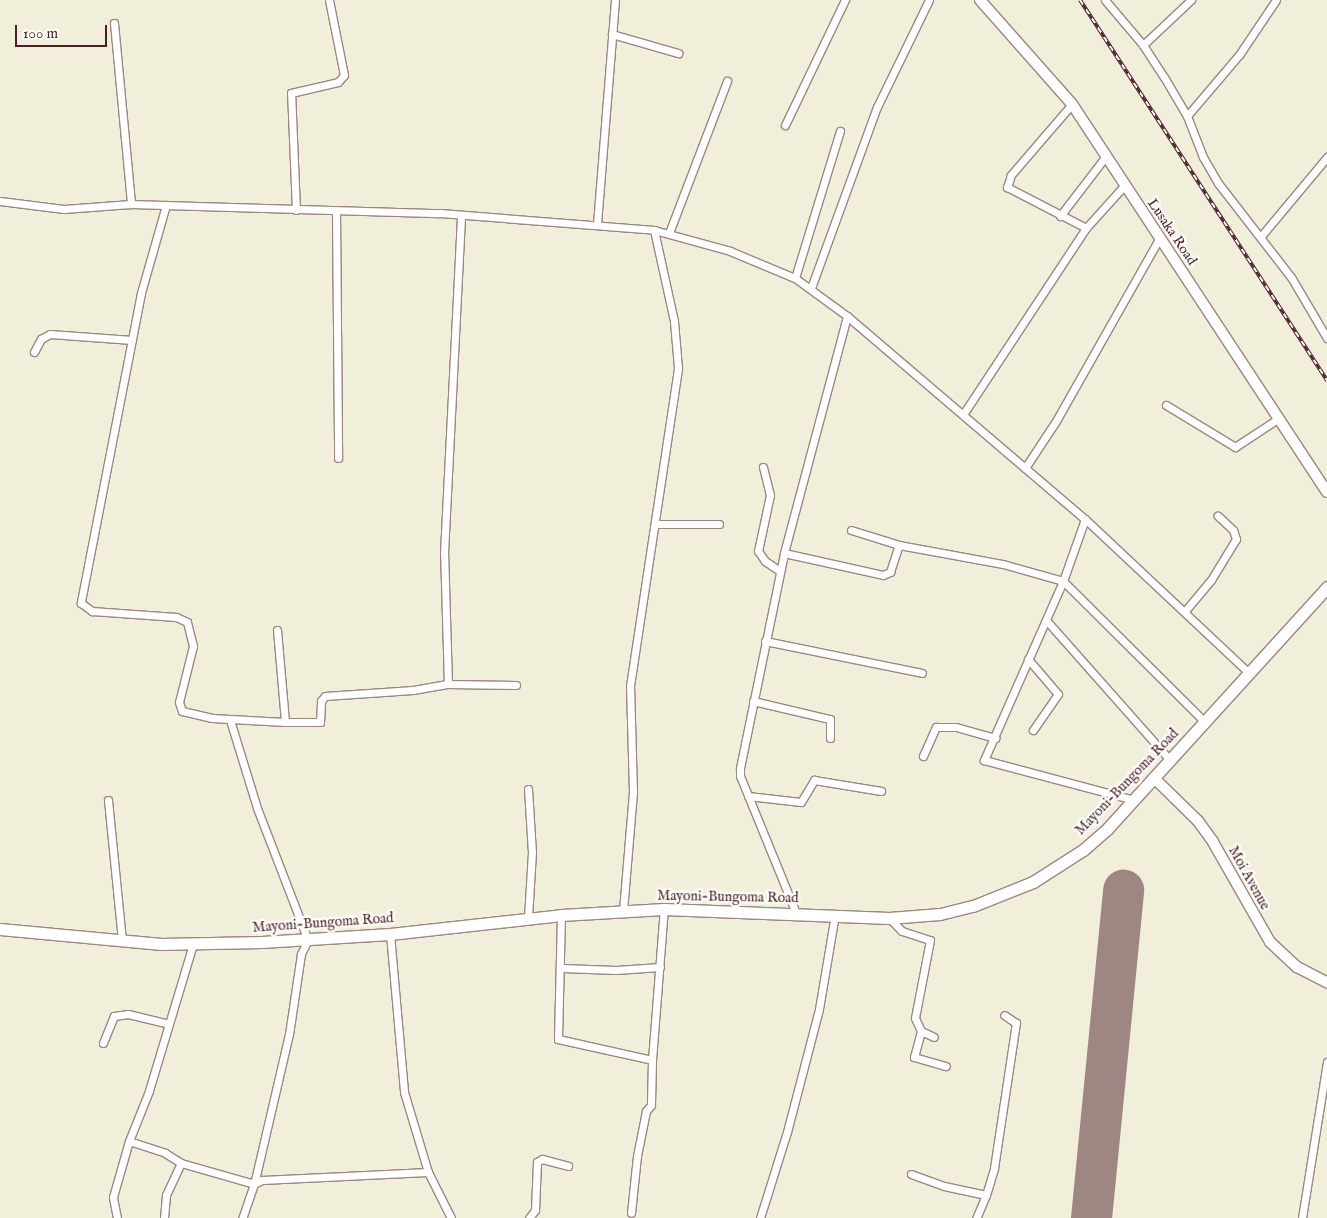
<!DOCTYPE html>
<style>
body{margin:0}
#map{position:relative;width:1327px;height:1218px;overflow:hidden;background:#f1eed9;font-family:"IM FELL English",serif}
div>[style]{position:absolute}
.runway>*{height:41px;margin:-20.5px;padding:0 20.5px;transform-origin:20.5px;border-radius:20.5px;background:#9e8682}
.roads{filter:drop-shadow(1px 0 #9e8682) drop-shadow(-1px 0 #9e8682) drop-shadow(0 1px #9e8682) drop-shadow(0 -1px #9e8682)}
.street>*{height:7px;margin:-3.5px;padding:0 3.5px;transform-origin:3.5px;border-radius:3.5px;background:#fff}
.secondary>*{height:10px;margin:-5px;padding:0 5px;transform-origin:5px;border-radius:5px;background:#fff}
.primary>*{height:11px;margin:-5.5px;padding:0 5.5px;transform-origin:5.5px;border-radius:5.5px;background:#fff}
.rail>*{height:4px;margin-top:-2px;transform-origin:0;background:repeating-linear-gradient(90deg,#fdfcf7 0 5.5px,#4a1f2b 0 11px);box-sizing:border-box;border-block:1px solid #4a1f2b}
span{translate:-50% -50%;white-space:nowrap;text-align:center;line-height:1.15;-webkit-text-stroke:5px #fdfcf7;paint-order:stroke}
.street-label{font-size:14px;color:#4a1f2b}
.scale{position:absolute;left:15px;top:25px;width:92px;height:22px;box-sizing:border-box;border:2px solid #4a1f2b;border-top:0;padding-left:6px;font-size:15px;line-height:18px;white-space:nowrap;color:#4a1f2b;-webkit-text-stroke:4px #fdfcf7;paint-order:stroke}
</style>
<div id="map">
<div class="runway">
<i style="left:1091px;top:1218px;width:330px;rotate:-84.4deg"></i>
</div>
<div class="roads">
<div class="street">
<i style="left:1105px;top:0;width:59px;rotate:49.8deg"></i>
<i style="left:1143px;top:45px;width:38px;rotate:57deg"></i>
<i style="left:1164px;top:77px;width:45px;rotate:59.5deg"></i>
<i style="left:1187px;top:116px;width:44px;rotate:68.7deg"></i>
<i style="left:1203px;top:157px;width:30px;rotate:60deg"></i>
<i style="left:1218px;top:183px;width:119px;rotate:52.2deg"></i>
<i style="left:1291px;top:277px;width:71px;rotate:59.5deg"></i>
<i style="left:114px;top:23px;width:182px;rotate:84.6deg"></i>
<i style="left:612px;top:34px;width:69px;rotate:16.1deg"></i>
<i style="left:1143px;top:45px;width:66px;rotate:-43.2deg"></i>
<i style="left:1072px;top:104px;width:94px;rotate:130.7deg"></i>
<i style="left:1011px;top:175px;width:13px;rotate:108deg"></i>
<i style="left:1007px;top:187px;width:89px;rotate:27.4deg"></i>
<i style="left:1187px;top:116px;width:80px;rotate:-49.6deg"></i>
<i style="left:1239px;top:55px;width:66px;rotate:-56.1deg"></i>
<i style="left:785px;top:125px;width:139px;rotate:-64.4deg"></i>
<i style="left:0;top:201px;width:64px;rotate:7.1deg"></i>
<i style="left:64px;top:209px;width:67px;rotate:-4.3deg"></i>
<i style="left:131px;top:204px;width:309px;rotate:1.7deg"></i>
<i style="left:440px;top:213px;width:215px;rotate:4.5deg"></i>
<i style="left:654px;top:230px;width:79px;rotate:15.4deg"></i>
<i style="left:730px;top:251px;width:70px;rotate:22.6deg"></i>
<i style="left:795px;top:278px;width:64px;rotate:36.2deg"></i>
<i style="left:847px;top:316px;width:313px;rotate:40.5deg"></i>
<i style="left:1085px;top:519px;width:225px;rotate:43.2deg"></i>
<i style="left:166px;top:205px;width:91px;rotate:105.9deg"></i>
<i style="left:141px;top:293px;width:316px;rotate:101deg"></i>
<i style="left:81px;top:603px;width:14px;rotate:36deg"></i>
<i style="left:92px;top:611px;width:84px;rotate:4.1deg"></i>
<i style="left:176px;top:617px;width:12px;rotate:24deg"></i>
<i style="left:187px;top:622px;width:25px;rotate:76deg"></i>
<i style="left:193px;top:646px;width:58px;rotate:104deg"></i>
<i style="left:179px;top:702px;width:9px;rotate:72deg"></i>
<i style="left:182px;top:711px;width:31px;rotate:13deg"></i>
<i style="left:212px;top:718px;width:73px;rotate:3.1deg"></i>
<i style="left:296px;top:210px;width:117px;rotate:-92.4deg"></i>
<i style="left:291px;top:93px;width:48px;rotate:-13.2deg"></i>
<i style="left:338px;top:82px;width:9px;rotate:-49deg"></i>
<i style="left:344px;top:75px;width:76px;rotate:-101.3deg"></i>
<i style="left:336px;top:211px;width:247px;rotate:89.5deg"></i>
<i style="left:1060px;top:216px;width:76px;rotate:-52.5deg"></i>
<i style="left:597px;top:224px;width:225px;rotate:-85.4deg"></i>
<i style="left:669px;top:233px;width:163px;rotate:-69.1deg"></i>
<i style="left:1262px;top:235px;width:102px;rotate:-50.2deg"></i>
<i style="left:795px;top:278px;width:154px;rotate:-73deg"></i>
<i style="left:811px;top:288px;width:193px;rotate:-70deg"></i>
<i style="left:877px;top:107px;width:119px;rotate:-64.1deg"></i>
<i style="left:34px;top:352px;width:15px;rotate:-62deg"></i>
<i style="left:41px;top:339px;width:10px;rotate:-29deg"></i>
<i style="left:50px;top:334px;width:82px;rotate:4.2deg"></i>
<i style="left:1166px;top:405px;width:81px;rotate:31.3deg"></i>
<i style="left:1235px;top:447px;width:53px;rotate:-33.4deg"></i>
<i style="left:964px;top:413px;width:222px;rotate:-56.6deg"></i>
<i style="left:1086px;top:228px;width:57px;rotate:-47.9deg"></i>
<i style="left:763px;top:467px;width:29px;rotate:76deg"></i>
<i style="left:770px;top:495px;width:57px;rotate:102.1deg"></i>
<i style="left:758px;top:551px;width:12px;rotate:55deg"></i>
<i style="left:765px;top:561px;width:18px;rotate:34deg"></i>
<i style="left:1025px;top:468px;width:56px;rotate:-56.6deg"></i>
<i style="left:1056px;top:421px;width:211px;rotate:-60.5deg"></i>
<i style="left:1085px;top:519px;width:66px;rotate:109.5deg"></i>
<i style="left:1063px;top:581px;width:196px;rotate:113.8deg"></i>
<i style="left:984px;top:760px;width:155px;rotate:14.9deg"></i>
<i style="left:656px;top:524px;width:63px"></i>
<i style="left:851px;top:530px;width:50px;rotate:17.4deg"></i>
<i style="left:899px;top:545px;width:106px;rotate:10.4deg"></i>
<i style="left:1003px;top:564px;width:62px;rotate:15.8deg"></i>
<i style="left:1063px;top:581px;width:200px;rotate:44.8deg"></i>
<i style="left:784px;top:553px;width:101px;rotate:12.5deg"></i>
<i style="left:883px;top:575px;width:8px;rotate:-23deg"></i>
<i style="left:890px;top:572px;width:28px;rotate:-72deg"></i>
<i style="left:1185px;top:611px;width:40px;rotate:-50deg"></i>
<i style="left:1211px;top:580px;width:48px;rotate:-58.6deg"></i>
<i style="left:1236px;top:539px;width:9px;rotate:-108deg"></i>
<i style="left:1233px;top:530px;width:21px;rotate:-137deg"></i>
<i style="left:1046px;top:620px;width:187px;rotate:48.5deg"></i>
<i style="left:277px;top:630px;width:92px;rotate:85deg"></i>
<i style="left:285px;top:722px;width:35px"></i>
<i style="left:320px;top:722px;width:21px;rotate:-87deg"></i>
<i style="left:321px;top:701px;width:6px;rotate:-51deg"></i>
<i style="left:325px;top:696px;width:88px;rotate:-3.9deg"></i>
<i style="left:413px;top:690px;width:36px;rotate:-10deg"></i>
<i style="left:448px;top:684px;width:68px;rotate:0.8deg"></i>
<i style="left:765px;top:641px;width:160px;rotate:11.5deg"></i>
<i style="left:1028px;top:659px;width:46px;rotate:49.4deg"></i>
<i style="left:1058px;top:694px;width:44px;rotate:124.8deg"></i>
<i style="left:448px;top:684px;width:131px;rotate:-91.7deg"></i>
<i style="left:444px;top:553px;width:338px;rotate:-87.1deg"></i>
<i style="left:753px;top:701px;width:79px;rotate:13.2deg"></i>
<i style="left:830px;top:719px;width:19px;rotate:90deg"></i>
<i style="left:230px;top:720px;width:92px;rotate:72.9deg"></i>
<i style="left:257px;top:808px;width:142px;rotate:68.9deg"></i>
<i style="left:308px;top:940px;width:16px;rotate:117deg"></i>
<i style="left:301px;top:954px;width:81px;rotate:98.5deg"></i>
<i style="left:289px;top:1034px;width:154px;rotate:103.1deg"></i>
<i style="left:254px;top:1184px;width:36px;rotate:109deg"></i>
<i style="left:923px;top:756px;width:32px;rotate:-66deg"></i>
<i style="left:936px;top:727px;width:20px"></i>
<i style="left:956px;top:727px;width:41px;rotate:15.8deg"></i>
<i style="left:528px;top:789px;width:63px;rotate:86.4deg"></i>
<i style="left:532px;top:852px;width:66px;rotate:93.5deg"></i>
<i style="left:748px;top:796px;width:53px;rotate:6.5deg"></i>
<i style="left:801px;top:802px;width:26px;rotate:-59deg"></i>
<i style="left:814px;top:780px;width:68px;rotate:9.3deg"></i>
<i style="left:108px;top:800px;width:142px;rotate:84.3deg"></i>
<i style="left:623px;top:911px;width:119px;rotate:-85.2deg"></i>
<i style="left:633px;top:792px;width:106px;rotate:-91.6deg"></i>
<i style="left:630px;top:686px;width:322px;rotate:-81.4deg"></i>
<i style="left:678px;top:368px;width:47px;rotate:-94.9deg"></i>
<i style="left:674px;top:321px;width:93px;rotate:-102.4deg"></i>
<i style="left:796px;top:913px;width:148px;rotate:-112.2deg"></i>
<i style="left:740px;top:776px;width:8px;rotate:-90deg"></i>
<i style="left:740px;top:768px;width:219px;rotate:-78.4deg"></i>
<i style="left:784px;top:553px;width:245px;rotate:-75.1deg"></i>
<i style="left:561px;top:915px;width:124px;rotate:91.4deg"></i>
<i style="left:558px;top:1039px;width:96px;rotate:12.6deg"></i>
<i style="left:652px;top:1060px;width:45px;rotate:91.3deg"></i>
<i style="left:651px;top:1105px;width:8px;rotate:130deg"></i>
<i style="left:646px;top:1111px;width:46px;rotate:101.3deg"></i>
<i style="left:637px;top:1156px;width:57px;rotate:96deg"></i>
<i style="left:889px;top:918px;width:18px;rotate:45deg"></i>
<i style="left:902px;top:931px;width:29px;rotate:18deg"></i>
<i style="left:930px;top:940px;width:79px;rotate:100.9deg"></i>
<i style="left:915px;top:1018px;width:14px;rotate:65deg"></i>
<i style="left:921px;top:1031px;width:14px;rotate:25deg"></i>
<i style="left:390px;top:934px;width:159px;rotate:84.9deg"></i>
<i style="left:404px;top:1092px;width:84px;rotate:73.3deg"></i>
<i style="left:428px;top:1172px;width:51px;rotate:63.4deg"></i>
<i style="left:193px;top:944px;width:153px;rotate:106.7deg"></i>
<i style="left:149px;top:1091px;width:54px;rotate:111.8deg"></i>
<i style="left:129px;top:1141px;width:38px;rotate:18deg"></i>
<i style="left:165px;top:1153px;width:19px;rotate:32deg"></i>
<i style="left:181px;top:1163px;width:76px;rotate:16deg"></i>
<i style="left:254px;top:1184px;width:9px;rotate:-27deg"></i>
<i style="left:262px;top:1180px;width:166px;rotate:-2.8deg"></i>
<i style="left:562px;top:968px;width:54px;rotate:2.1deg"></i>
<i style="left:616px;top:970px;width:44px;rotate:-3.9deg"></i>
<i style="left:921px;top:1031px;width:27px;rotate:105deg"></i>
<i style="left:914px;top:1057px;width:33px;rotate:16deg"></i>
<i style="left:103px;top:1043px;width:29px;rotate:-68deg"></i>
<i style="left:114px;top:1016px;width:14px;rotate:-8deg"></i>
<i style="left:128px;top:1014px;width:42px;rotate:13.7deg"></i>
<i style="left:652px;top:1060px;width:151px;rotate:-85.5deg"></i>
<i style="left:911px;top:1174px;width:35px;rotate:20deg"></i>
<i style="left:944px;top:1186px;width:43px;rotate:12.1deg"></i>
<i style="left:986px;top:1195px;width:25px;rotate:113deg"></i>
<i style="left:986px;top:1195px;width:28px;rotate:-73deg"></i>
<i style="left:994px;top:1168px;width:147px;rotate:-81.4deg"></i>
<i style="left:1016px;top:1023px;width:14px;rotate:-146deg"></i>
<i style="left:117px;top:1218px;width:21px;rotate:-101deg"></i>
<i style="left:113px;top:1197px;width:58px;rotate:-74.1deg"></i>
<i style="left:164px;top:1218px;width:23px;rotate:-85deg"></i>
<i style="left:166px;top:1195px;width:35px;rotate:-65deg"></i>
<i style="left:529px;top:1218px;width:10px;rotate:-53deg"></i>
<i style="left:535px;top:1210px;width:48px;rotate:-87.6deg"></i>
<i style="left:537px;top:1162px;width:6px;rotate:-31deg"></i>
<i style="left:542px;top:1159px;width:27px;rotate:15deg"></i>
<i style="left:760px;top:1218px;width:90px;rotate:-72.6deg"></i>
<i style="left:787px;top:1132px;width:127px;rotate:-75.4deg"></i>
<i style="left:819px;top:1009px;width:96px;rotate:-80.4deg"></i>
<i style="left:1302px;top:1218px;width:158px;rotate:-80.9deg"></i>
</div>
<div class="secondary">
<i style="left:980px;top:0;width:139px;rotate:48.5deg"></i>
<i style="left:1072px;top:104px;width:464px;rotate:56.7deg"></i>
<i style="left:1154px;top:778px;width:62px;rotate:44.3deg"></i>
<i style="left:1198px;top:821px;width:26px;rotate:54deg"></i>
<i style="left:1213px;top:842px;width:115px;rotate:60.3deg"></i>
<i style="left:1270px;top:942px;width:37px;rotate:43deg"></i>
<i style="left:1297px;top:967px;width:34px;rotate:27deg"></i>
</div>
<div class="primary">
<i style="left:0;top:929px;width:162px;rotate:5.3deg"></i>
<i style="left:161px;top:944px;width:101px;rotate:-1.1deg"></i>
<i style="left:262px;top:942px;width:128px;rotate:-3.6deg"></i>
<i style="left:390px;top:934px;width:172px;rotate:-6.3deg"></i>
<i style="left:561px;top:915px;width:103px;rotate:-3.3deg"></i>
<i style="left:664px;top:909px;width:225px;rotate:2.3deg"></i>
<i style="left:889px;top:918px;width:51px;rotate:-4.5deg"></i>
<i style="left:940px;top:914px;width:34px;rotate:-14deg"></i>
<i style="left:973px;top:906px;width:65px;rotate:-21.8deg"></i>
<i style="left:1033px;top:882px;width:59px;rotate:-32.6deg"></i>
<i style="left:1083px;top:850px;width:33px;rotate:-41deg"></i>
<i style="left:1108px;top:828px;width:326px;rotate:-47.7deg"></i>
</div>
</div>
<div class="rail">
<i style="left:1080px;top:0;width:454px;rotate:57deg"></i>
</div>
<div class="street-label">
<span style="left:1172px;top:232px;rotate:56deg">Lusaka Road</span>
<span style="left:1127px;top:782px;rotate:-46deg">Mayoni-Bungoma Road</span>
<span style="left:1249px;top:878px;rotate:61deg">Moi Avenue</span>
<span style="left:728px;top:897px;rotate:1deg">Mayoni-Bungoma Road</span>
<span style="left:323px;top:923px;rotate:-4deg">Mayoni-Bungoma Road</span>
</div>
<div class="scale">100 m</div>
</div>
